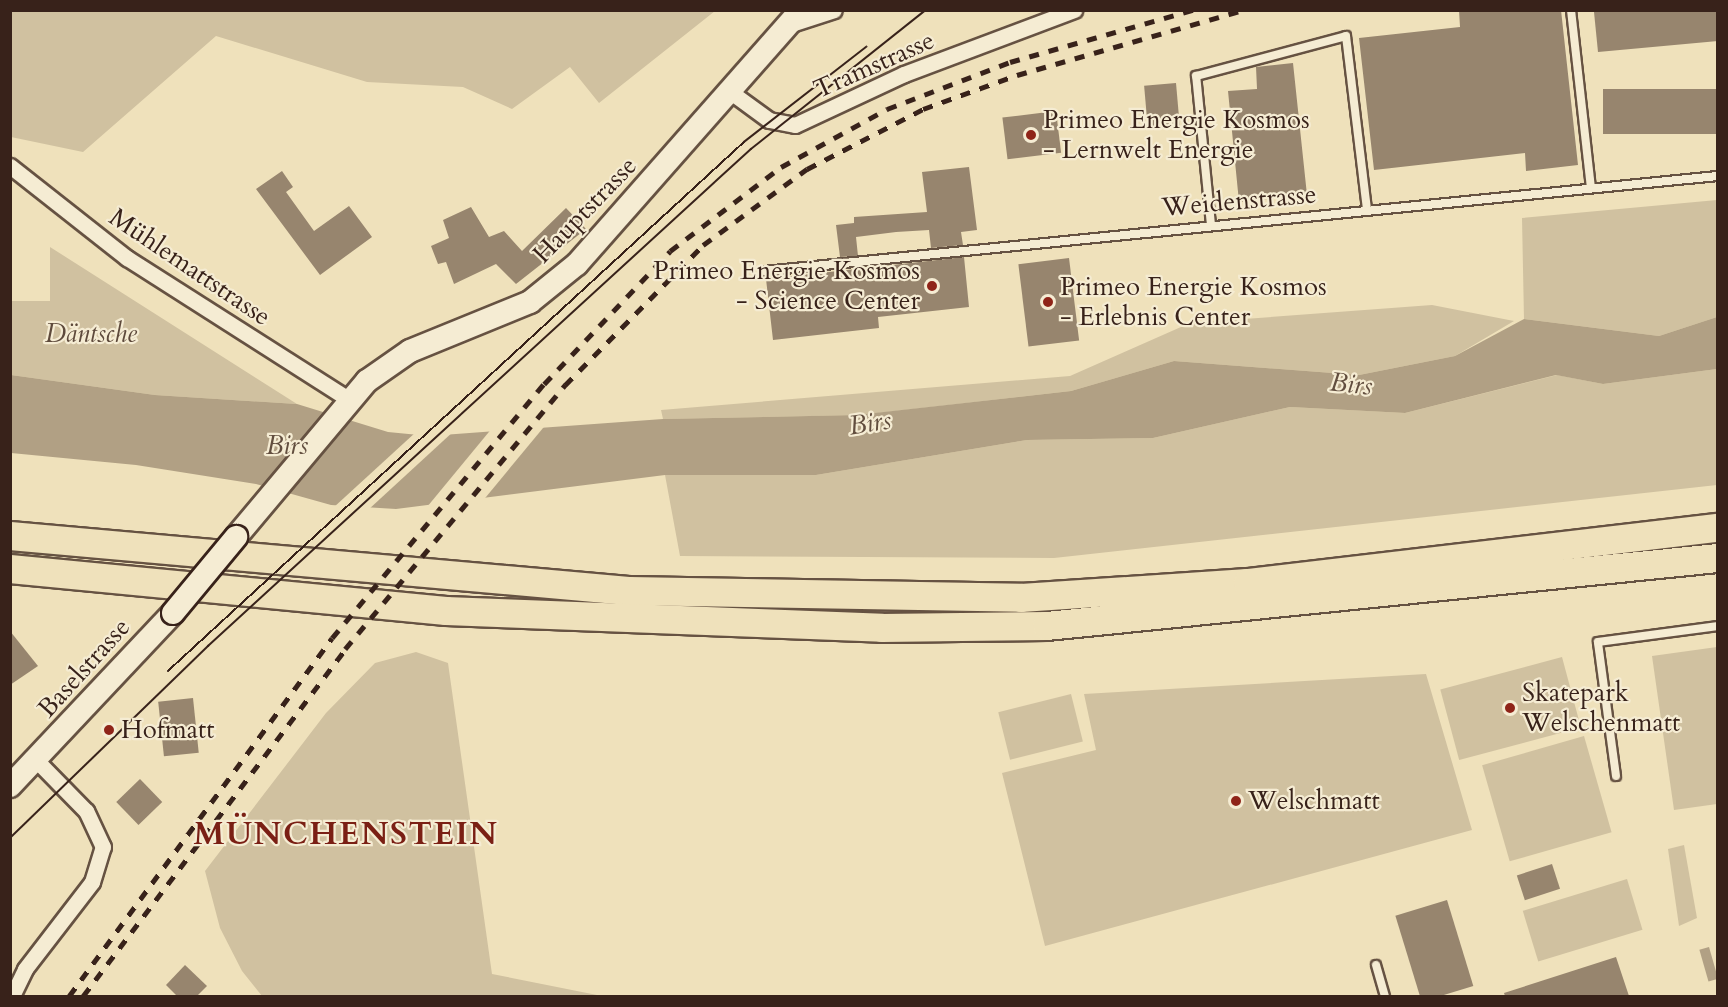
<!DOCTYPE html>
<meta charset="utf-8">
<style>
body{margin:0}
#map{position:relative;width:1728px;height:1007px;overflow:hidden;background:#efe1bb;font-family:Cardo,serif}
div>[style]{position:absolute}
.green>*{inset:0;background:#d0c1a0;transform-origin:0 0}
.water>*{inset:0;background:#b1a084;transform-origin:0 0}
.pier>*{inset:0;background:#efe1bb}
.building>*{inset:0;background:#97856e;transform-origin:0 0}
.roads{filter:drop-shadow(2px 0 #665242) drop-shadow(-2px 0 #665242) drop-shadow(0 2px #665242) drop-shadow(0 -2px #665242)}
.lane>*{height:8px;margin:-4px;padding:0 4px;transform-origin:4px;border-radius:4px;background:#f5ecd3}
.street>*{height:15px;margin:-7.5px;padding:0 7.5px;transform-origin:7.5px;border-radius:7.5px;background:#f5ecd3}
.secondary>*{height:22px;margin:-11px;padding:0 11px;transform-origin:11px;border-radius:11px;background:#f5ecd3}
.highway>*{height:28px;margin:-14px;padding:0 14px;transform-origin:14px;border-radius:14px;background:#efe1bb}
.tram>*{height:1.5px;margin:-0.75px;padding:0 0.75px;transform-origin:0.75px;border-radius:0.75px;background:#38221a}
.rail>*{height:4.5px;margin-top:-2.25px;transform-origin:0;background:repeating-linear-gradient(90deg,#38221a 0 10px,transparent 0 20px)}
.bridges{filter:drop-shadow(2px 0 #38221a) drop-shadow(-2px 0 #38221a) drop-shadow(0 2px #38221a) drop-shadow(0 -2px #38221a)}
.secondary-bridge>*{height:22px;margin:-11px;padding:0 11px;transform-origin:11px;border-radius:11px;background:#f5ecd3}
.dots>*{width:16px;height:16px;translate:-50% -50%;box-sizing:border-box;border:3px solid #f5ecd3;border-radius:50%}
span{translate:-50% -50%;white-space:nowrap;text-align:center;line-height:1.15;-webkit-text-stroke:4.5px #f5ecd3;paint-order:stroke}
.street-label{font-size:26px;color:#38221a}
.poi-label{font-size:26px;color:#38221a}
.left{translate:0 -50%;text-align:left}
.right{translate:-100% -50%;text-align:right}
.park-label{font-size:26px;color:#5e4a3c;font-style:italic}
.water-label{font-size:27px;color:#624e3f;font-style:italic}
.district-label{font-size:32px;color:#7a1f14;font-weight:700;letter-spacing:1.5px}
.frame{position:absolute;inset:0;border:12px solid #38221a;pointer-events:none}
</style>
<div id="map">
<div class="green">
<i style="clip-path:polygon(11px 10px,715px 10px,715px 11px,599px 103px,570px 67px,512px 109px,463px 87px,367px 82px,216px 36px,83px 152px,11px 137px)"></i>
<i style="clip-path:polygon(1717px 200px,1717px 317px,1659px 336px,1524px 319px,1522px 218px)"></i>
<i style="clip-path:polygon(50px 247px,297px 404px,155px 395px,11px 375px,11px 301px,50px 301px)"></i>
<i style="clip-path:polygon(1432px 305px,1514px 321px,1455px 356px,1359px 375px,1174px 361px,1071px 391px,861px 415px,663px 419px,661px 410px,1070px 376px,1190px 323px)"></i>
<i style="clip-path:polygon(1717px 369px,1717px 485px,1054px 558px,680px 556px,665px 475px,816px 475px,1027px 440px,1153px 438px,1290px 407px,1405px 413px,1557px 375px,1603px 384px)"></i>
<i style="clip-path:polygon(1717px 647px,1717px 804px,1674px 810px,1652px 656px)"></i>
<i style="clip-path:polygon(416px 652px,448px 663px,492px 974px,602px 996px,262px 996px,242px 971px,220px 928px,205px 871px,326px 713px,375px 663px)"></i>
<i style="left:1562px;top:657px;width:73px;height:126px;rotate:75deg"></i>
<i style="clip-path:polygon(1426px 674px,1472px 830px,1045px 946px,1002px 773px,1096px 750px,1084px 694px)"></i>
<i style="left:1071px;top:694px;width:49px;height:75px;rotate:76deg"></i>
<i style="left:1584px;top:736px;width:100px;height:106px;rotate:74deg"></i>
<i style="clip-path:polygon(1684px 845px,1697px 918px,1679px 926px,1668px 849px)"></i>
<i style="left:1627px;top:879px;width:53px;height:109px;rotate:73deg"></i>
</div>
<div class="water">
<i style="clip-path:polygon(1717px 317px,1717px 369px,1603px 384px,1556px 375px,1405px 413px,1290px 407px,1153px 438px,1027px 440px,816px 475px,665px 475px,396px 509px,331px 505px,256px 484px,136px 465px,11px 453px,11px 375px,155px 395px,297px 404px,388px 432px,429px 436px,663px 419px,857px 415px,1071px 391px,1174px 361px,1359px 375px,1455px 356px,1524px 319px,1659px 336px)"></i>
<i style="left:1709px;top:947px;width:33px;height:10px;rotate:74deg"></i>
</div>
<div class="pier">
<i style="clip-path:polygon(548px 422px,481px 503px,427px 507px,493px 427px)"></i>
<i style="clip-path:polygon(455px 430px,368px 510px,333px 508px,416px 432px)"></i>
</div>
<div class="building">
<i style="clip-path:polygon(1459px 10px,1561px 10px,1578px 165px,1526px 171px,1525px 153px,1374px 170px,1359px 38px,1460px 27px)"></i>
<i style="clip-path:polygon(1718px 10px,1718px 41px,1598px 52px,1594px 12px)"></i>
<i style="clip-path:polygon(1293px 63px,1307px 195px,1239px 202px,1228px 91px,1257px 89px,1256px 67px)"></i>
<i style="left:1176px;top:83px;width:44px;height:32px;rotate:85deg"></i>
<i style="left:1718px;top:89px;width:45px;height:115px;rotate:90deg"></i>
<i style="left:1056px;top:111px;width:42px;height:54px;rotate:83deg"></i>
<i style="clip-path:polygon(969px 167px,977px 230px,961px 232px,963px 245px,931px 248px,929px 230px,896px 232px,856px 237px,858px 256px,840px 257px,836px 225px,854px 223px,854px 217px,927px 212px,922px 172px)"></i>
<i style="clip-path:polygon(282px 171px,293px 187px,286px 192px,314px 231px,349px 206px,372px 237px,320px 275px,256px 189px)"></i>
<i style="clip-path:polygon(471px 207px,489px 237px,504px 231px,522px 251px,566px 208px,586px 229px,516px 284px,496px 264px,454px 284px,446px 262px,438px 264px,431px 246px,449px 238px,443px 220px)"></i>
<i style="clip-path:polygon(964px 257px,969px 307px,878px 317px,879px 328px,773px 340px,766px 279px)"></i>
<i style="left:1069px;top:258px;width:83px;height:51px;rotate:83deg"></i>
<i style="clip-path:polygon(10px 631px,38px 666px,10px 685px)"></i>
<i style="left:193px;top:698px;width:55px;height:35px;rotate:84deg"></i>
<i style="left:140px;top:779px;width:32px;height:33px;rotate:46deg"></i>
<i style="left:1552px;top:864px;width:26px;height:37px;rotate:72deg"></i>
<i style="left:1447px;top:900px;width:90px;height:54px;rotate:73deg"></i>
<i style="clip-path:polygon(1616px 957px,1629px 996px,1505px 996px,1504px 993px)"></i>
<i style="clip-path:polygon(185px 965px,207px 986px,197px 996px,177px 996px,166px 985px)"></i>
</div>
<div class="roads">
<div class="lane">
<i style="left:1571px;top:10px;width:179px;rotate:83.6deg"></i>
<i style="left:1211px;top:225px;width:150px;rotate:-95.7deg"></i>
<i style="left:1196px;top:76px;width:155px;rotate:-14.9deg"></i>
<i style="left:1346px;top:36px;width:175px;rotate:83.1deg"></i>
<i style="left:764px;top:271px;width:959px;rotate:-5.69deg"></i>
<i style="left:1616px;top:776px;width:135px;rotate:-97.7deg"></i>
<i style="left:1598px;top:642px;width:121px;rotate:-7.6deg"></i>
<i style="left:1376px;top:965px;width:32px;rotate:74deg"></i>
</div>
<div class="street">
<i style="left:791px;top:24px;width:45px;rotate:-18deg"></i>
<i style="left:732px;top:93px;width:46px;rotate:36.1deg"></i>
<i style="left:769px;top:120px;width:26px;rotate:11deg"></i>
<i style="left:795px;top:125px;width:120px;rotate:-25.1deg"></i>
<i style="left:904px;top:74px;width:182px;rotate:-20.6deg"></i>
<i style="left:10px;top:166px;width:149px;rotate:38.2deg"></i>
<i style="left:127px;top:258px;width:262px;rotate:32.5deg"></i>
<i style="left:12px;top:996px;width:30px;rotate:-64deg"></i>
<i style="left:25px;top:969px;width:110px;rotate:-52.4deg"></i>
<i style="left:92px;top:882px;width:37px;rotate:-73deg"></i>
<i style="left:103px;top:847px;width:40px;rotate:-115deg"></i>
<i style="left:86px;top:811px;width:70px;rotate:-134.4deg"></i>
</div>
<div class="secondary">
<i style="left:236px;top:537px;width:204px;rotate:-50deg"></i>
<i style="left:367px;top:381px;width:52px;rotate:-34.9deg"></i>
<i style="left:410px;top:351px;width:130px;rotate:-22.2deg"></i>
<i style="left:530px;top:302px;width:60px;rotate:-39deg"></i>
<i style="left:577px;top:264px;width:339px;rotate:-48.6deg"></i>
<i style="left:10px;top:786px;width:238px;rotate:-46.7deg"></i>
</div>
<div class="highway">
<i style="left:10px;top:536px;width:621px;rotate:5.08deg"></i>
<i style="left:629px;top:591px;width:392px;rotate:1deg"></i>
<i style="left:1021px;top:598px;width:227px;rotate:-3.8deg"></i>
<i style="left:1248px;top:583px;width:473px;rotate:-6.7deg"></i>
<i style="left:10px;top:569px;width:438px;rotate:5.5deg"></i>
<i style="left:446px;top:611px;width:436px;rotate:2.2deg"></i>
<i style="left:882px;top:628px;width:165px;rotate:-0.7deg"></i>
<i style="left:1047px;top:626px;width:674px;rotate:-5.79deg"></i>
</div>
</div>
<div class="tram">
<i style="left:168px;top:671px;width:782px;rotate:-42.56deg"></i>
<i style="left:744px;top:142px;width:155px;rotate:-37.9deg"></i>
<i style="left:10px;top:838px;width:276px;rotate:-44.1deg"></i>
<i style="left:208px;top:646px;width:736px;rotate:-42.47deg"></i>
<i style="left:751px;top:149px;width:223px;rotate:-38.5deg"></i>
</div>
<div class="rail">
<i style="left:69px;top:996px;width:444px;rotate:-53.7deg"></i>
<i style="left:332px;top:638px;width:331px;rotate:-50.2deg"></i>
<i style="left:544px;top:384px;width:183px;rotate:-46.5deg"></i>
<i style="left:670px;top:251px;width:139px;rotate:-37.1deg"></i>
<i style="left:781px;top:167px;width:121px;rotate:-28.7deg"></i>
<i style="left:887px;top:109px;width:132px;rotate:-20.9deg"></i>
<i style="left:1010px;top:62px;width:190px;rotate:-15.9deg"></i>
<i style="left:83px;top:996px;width:435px;rotate:-52.9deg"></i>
<i style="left:345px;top:649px;width:344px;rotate:-50.2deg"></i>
<i style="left:565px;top:385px;width:197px;rotate:-45.4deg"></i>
<i style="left:703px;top:245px;width:129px;rotate:-36.2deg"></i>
<i style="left:807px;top:169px;width:131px;rotate:-27.3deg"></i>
<i style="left:923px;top:109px;width:100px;rotate:-19.9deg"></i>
<i style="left:1017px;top:75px;width:235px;rotate:-16deg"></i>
</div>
<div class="bridges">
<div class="secondary-bridge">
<i style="left:173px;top:613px;width:99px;rotate:-50.3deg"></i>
</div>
</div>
<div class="dots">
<i style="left:1031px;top:135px;background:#8f2418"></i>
<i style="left:932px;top:286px;background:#8f2418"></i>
<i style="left:1048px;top:302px;background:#8f2418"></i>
<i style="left:1510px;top:708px;background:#8f2418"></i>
<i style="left:109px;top:730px;background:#8f2418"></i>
<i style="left:1236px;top:801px;background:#8f2418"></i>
</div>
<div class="street-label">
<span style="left:874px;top:65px;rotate:-24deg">Tramstrasse</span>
<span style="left:1239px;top:201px;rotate:-5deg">Weidenstrasse</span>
<span style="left:585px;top:210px;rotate:-46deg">Hauptstrasse</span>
<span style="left:190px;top:267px;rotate:34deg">Mühlemattstrasse</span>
<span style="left:84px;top:668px;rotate:-48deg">Baselstrasse</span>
</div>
<div class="poi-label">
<span class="left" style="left:1043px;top:135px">Primeo Energie Kosmos<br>- Lernwelt Energie</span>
<span class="right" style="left:920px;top:286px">Primeo Energie Kosmos<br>- Science Center</span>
<span class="left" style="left:1060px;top:302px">Primeo Energie Kosmos<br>- Erlebnis Center</span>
<span class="left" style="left:1522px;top:708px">Skatepark<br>Welschenmatt</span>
<span class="left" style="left:121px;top:730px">Hofmatt</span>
<span class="left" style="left:1248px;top:801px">Welschmatt</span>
</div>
<div class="park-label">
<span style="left:91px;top:334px">Däntsche</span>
</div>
<div class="water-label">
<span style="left:1351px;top:384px;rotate:6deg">Birs</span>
<span style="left:870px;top:423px;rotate:-9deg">Birs</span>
<span style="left:287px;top:446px">Birs</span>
</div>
<div class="district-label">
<span style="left:346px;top:834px">MÜNCHENSTEIN</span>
</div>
<div class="frame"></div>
</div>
